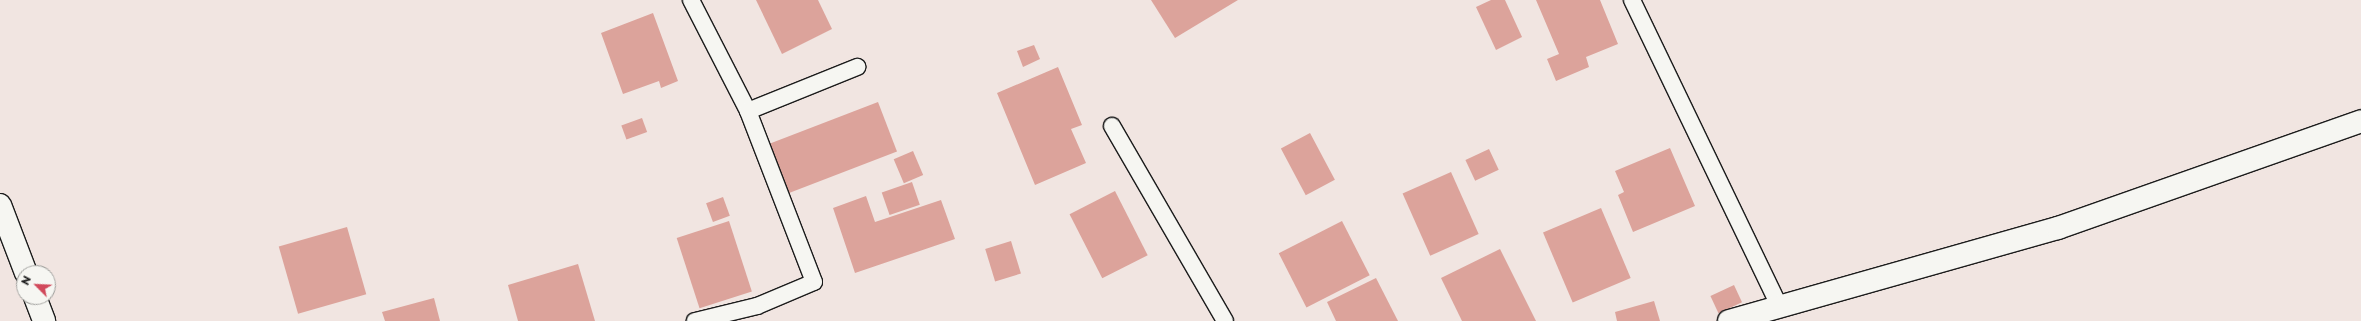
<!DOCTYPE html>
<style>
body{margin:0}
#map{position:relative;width:2361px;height:321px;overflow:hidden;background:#f1e5e1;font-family:"Playpen Sans",sans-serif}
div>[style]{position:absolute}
.building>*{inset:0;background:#dca39b;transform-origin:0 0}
.roads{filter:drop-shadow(1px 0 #1c1c1c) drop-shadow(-1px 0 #1c1c1c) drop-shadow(0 1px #1c1c1c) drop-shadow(0 -1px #1c1c1c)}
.lane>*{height:16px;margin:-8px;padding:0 8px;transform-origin:8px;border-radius:8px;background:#f6f6f2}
.street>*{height:22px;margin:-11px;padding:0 11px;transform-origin:11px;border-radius:11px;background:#f6f6f2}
span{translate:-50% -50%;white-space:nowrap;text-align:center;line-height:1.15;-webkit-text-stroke:4px #f6f6f2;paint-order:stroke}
.north{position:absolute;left:16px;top:265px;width:40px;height:40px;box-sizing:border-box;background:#f6f6f2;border:1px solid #9f9f9c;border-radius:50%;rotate:294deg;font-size:11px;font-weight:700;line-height:16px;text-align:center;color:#1c1c1c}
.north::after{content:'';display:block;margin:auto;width:14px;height:18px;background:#d1495b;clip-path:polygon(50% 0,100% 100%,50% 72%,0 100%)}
</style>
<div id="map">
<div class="building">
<i style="clip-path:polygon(756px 0,818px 0,832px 29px,782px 54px)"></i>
<i style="clip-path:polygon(1151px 0,1238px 0,1175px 38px)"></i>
<i style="clip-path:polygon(1491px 0,1505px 0,1522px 37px,1496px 50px,1476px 7px)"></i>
<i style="clip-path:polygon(1536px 0,1600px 0,1618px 44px,1586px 57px,1589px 67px,1556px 81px,1547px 59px,1559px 54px)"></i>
<i style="clip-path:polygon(653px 13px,678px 81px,661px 88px,659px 81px,623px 94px,601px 33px)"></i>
<i style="clip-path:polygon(1034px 45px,1040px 59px,1023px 67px,1017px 51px)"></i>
<i style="clip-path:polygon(1058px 67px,1082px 125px,1071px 129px,1086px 163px,1035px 185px,997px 93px)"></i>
<i style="left:878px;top:102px;width:53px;height:117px;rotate:69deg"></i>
<i style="left:642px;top:118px;width:15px;height:22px;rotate:70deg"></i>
<i style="left:1310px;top:133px;width:53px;height:33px;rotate:62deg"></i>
<i style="clip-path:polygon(1670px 148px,1695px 206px,1633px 232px,1618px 195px,1624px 192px,1615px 171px)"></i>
<i style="left:1489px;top:149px;width:23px;height:26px;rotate:65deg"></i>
<i style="left:913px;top:151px;width:26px;height:21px;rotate:67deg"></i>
<i style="left:1451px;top:172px;width:68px;height:53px;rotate:66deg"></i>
<i style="left:912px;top:182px;width:24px;height:32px;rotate:71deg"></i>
<i style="left:1115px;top:191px;width:72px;height:51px;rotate:63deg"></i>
<i style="clip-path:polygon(866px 196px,875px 222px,941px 200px,955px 239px,855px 273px,833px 208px)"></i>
<i style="left:723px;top:197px;width:20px;height:18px;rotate:70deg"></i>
<i style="left:1601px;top:208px;width:76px;height:63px;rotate:67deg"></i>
<i style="left:729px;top:221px;width:74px;height:55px;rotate:72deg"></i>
<i style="left:1342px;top:221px;width:61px;height:71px;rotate:63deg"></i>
<i style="left:347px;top:227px;width:70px;height:71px;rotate:74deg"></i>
<i style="left:1011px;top:241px;width:34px;height:27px;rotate:73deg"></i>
<i style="clip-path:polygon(1500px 249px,1536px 321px,1462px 321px,1441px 278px)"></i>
<i style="clip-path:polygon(578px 264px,595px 321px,518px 321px,508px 285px)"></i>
<i style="clip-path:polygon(1376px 278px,1398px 321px,1336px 321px,1327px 302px)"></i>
<i style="left:1734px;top:285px;width:19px;height:26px;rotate:65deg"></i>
<i style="clip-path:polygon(434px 298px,440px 321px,385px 321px,382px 312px)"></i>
<i style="clip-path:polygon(1654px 301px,1660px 321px,1617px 321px,1615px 312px)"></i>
</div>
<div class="roads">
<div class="lane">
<i style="left:691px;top:0;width:125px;rotate:62.8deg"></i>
<i style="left:748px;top:111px;width:183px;rotate:68.9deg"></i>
<i style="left:814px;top:282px;width:62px;rotate:157.2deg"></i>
<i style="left:757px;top:306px;width:64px;rotate:166.4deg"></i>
<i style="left:1632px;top:0;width:341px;rotate:64.3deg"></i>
<i style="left:748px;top:111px;width:118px;rotate:-22deg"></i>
<i style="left:1112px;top:126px;width:225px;rotate:59.9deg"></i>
</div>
<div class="street">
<i style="left:0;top:205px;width:73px;rotate:69.1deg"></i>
<i style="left:35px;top:297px;width:26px;rotate:69deg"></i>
<i style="left:1729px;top:321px;width:342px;rotate:-15.8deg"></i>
<i style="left:2058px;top:228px;width:321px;rotate:-19.4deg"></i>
</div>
</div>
<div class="north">N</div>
</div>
